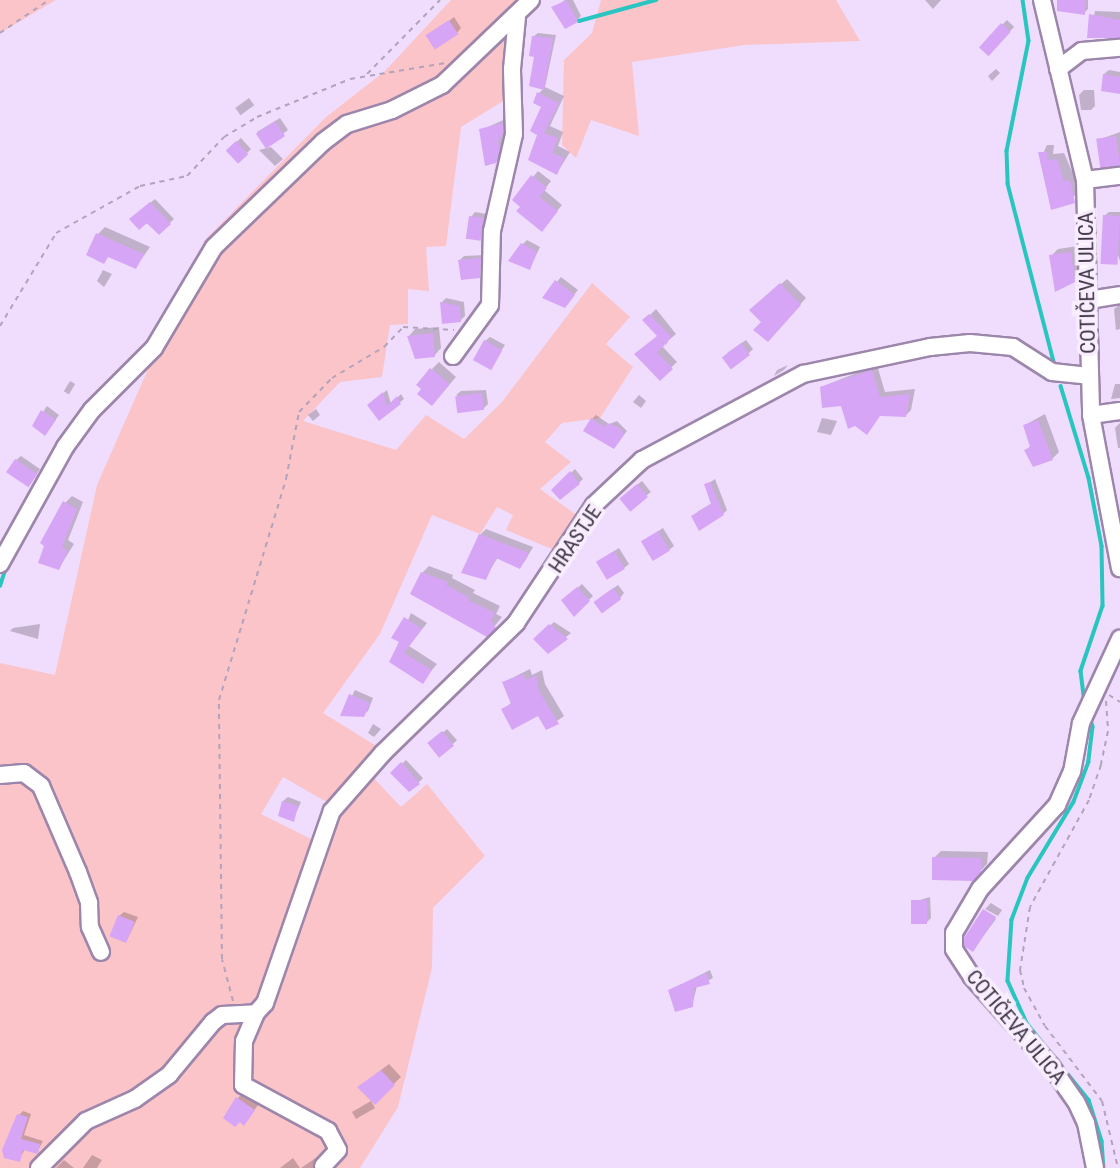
<!DOCTYPE html>
<meta charset="utf-8">
<style>
body{margin:0}
#map{position:relative;width:1120px;height:1168px;overflow:hidden;background:#f0ddfd;font-family:"Roboto Condensed",sans-serif}
div>[style]{position:absolute}
.green>*{inset:0;background:#fac4c9}
.shadow>*{inset:0;background:#0003;transform-origin:0 0}
.stream>*{height:3.5px;margin:-1.75px;padding:0 1.75px;transform-origin:1.75px;border-radius:1.75px;background:#28c5c1}
.building>*{inset:0;background:#d7a5f5;transform-origin:0 0}
.path>*{height:2px;margin-top:-1px;transform-origin:0;background:repeating-linear-gradient(90deg,#b2a3bd 0 5px,transparent 0 10px)}
.roads{filter:drop-shadow(2px 0 #9d86ab) drop-shadow(-2px 0 #9d86ab) drop-shadow(0 2px #9d86ab) drop-shadow(0 -2px #9d86ab)}
.minor>*{height:16px;margin:-8px;padding:0 8px;transform-origin:8px;border-radius:8px;background:#fff}
span{translate:-50% -50%;white-space:nowrap;text-align:center;line-height:1.15;-webkit-text-stroke:7px #f8eeff;paint-order:stroke}
.street-label{font-size:21px;color:#3e3544}
</style>
<div id="map">
<div class="green">
<i style="clip-path:polygon(0 0,56px 0,0 33px)"></i>
<i style="clip-path:polygon(451px 0,515px 0,508px 98px,461px 127px,446px 246px,426px 247px,429px 291px,408px 289px,408px 324px,390px 325px,382px 377px,340px 382px,303px 421px,396px 450px,426px 415px,464px 439px,502px 402px,592px 283px,630px 317px,606px 344px,633px 367px,600px 418px,562px 423px,545px 442px,571px 462px,540px 489px,581px 518px,559px 552px,506px 530px,513px 515px,497px 507px,480px 534px,432px 515px,380px 634px,323px 713px,381px 749px,332px 805px,283px 777px,261px 814px,323px 845px,335px 813px,369px 773px,401px 807px,427px 784px,485px 856px,433px 908px,432px 968px,398px 1107px,360px 1168px,0 1168px,0 663px,55px 675px,97px 485px,205px 240px,325px 118px,385px 71px)"></i>
<i style="clip-path:polygon(601px 0,836px 0,860px 41px,745px 45px,632px 62px,639px 136px,591px 120px,576px 158px,562px 145px,564px 60px,592px 33px)"></i>
</div>
<div class="shadow">
<i style="clip-path:polygon(565px 0,573px 0,581px 16px,577px 20px,554px 8px)"></i>
<i style="clip-path:polygon(925px 0,941px 0,933px 9px)"></i>
<i style="clip-path:polygon(1059px 0,1088px 0,1088px 9px,1084px 13px)"></i>
<i style="clip-path:polygon(1095px 11px,1120px 12px,1120px 39px,1089px 37px)"></i>
<i style="clip-path:polygon(454px 17px,461px 28px,457px 33px,434px 33px)"></i>
<i style="left:1007px;top:20px;width:10px;height:36px;rotate:45deg"></i>
<i style="clip-path:polygon(538px 33px,556px 35px,545px 87px,564px 96px,550px 126px,563px 132px,558px 146px,570px 152px,557px 173px,539px 135px,543px 106px,539px 93px,544px 88px,533px 37px)"></i>
<i style="clip-path:polygon(996px 69px,1000px 73px,992px 81px,988px 76px)"></i>
<i style="clip-path:polygon(1109px 70px,1120px 72px,1120px 92px,1104px 74px)"></i>
<i style="clip-path:polygon(1084px 90px,1094px 90px,1095px 106px,1091px 110px,1081px 110px,1079px 95px)"></i>
<i style="left:249px;top:98px;width:9px;height:17px;rotate:54deg"></i>
<i style="clip-path:polygon(280px 118px,288px 130px,266px 146px,257px 132px)"></i>
<i style="clip-path:polygon(508px 118px,506px 141px,494px 181px,499px 160px,486px 164px,481px 130px)"></i>
<i style="clip-path:polygon(1120px 132px,1120px 164px,1102px 166px,1098px 140px)"></i>
<i style="left:241px;top:138px;width:15px;height:18px;rotate:48deg"></i>
<i style="clip-path:polygon(1047px 145px,1054px 145px,1053px 154px,1064px 153px,1081px 192px,1052px 208px,1040px 160px)"></i>
<i style="clip-path:polygon(271px 147px,283px 159px,275px 166px,259px 150px)"></i>
<i style="clip-path:polygon(538px 171px,551px 181px,544px 190px,562px 205px,542px 229px,533px 177px)"></i>
<i style="clip-path:polygon(155px 199px,174px 219px,159px 233px,136px 215px)"></i>
<i style="clip-path:polygon(475px 212px,487px 214px,479px 239px,471px 217px)"></i>
<i style="clip-path:polygon(1109px 212px,1120px 212px,1120px 261px,1104px 216px)"></i>
<i style="clip-path:polygon(105px 227px,150px 247px,136px 267px,109px 256px,104px 262px,98px 234px)"></i>
<i style="clip-path:polygon(527px 240px,540px 247px,530px 268px,522px 245px)"></i>
<i style="clip-path:polygon(1078px 246px,1081px 273px,1074px 280px,1051px 256px,1058px 249px)"></i>
<i style="clip-path:polygon(484px 255px,479px 276px,460px 260px,464px 256px)"></i>
<i style="clip-path:polygon(103px 270px,112px 274px,104px 287px,97px 281px)"></i>
<i style="clip-path:polygon(561px 277px,578px 290px,569px 301px,544px 297px)"></i>
<i style="clip-path:polygon(787px 279px,806px 298px,774px 333px,763px 322px,757px 305px)"></i>
<i style="clip-path:polygon(446px 298px,464px 302px,465px 316px,460px 321px,444px 322px,442px 302px)"></i>
<i style="clip-path:polygon(1120px 304px,1120px 329px,1116px 330px,1114px 309px)"></i>
<i style="clip-path:polygon(656px 309px,676px 334px,662px 346px,677px 362px,660px 378px,636px 354px,659px 335px,645px 320px)"></i>
<i style="clip-path:polygon(439px 327px,441px 348px,434px 356px,409px 336px,415px 329px)"></i>
<i style="clip-path:polygon(490px 337px,505px 345px,490px 367px,485px 341px)"></i>
<i style="clip-path:polygon(746px 340px,753px 349px,748px 354px,727px 353px)"></i>
<i style="clip-path:polygon(439px 362px,456px 377px,439px 397px,432px 369px)"></i>
<i style="clip-path:polygon(788px 365px,784px 370px,774px 376px,777px 370px)"></i>
<i style="clip-path:polygon(877px 365px,885px 392px,915px 389px,911px 410px,905px 416px,881px 414px,867px 432px,821px 387px)"></i>
<i style="left:70px;top:381px;width:6px;height:12px;rotate:31deg"></i>
<i style="clip-path:polygon(1115px 384px,1120px 384px,1120px 398px,1111px 399px)"></i>
<i style="clip-path:polygon(387px 390px,391px 404px,401px 394px,404px 399px,379px 419px,373px 402px)"></i>
<i style="clip-path:polygon(486px 390px,488px 404px,483px 409px,456px 395px,461px 391px)"></i>
<i style="clip-path:polygon(639px 395px,646px 401px,641px 408px,633px 402px)"></i>
<i style="clip-path:polygon(47px 406px,59px 415px,49px 429px,34px 426px)"></i>
<i style="clip-path:polygon(316px 409px,320px 415px,313px 421px,308px 415px)"></i>
<i style="clip-path:polygon(1045px 414px,1059px 452px,1052px 459px,1026px 451px,1031px 445px,1025px 425px)"></i>
<i style="clip-path:polygon(596px 415px,609px 424px,617px 421px,627px 431px,618px 442px,592px 419px)"></i>
<i style="clip-path:polygon(822px 418px,837px 421px,831px 435px,817px 432px)"></i>
<i style="clip-path:polygon(1120px 423px,1120px 448px,1118px 448px,1115px 428px)"></i>
<i style="clip-path:polygon(21px 456px,40px 469px,29px 486px,16px 460px)"></i>
<i style="clip-path:polygon(575px 469px,583px 479px,579px 483px,553px 490px)"></i>
<i style="clip-path:polygon(715px 479px,727px 510px,723px 514px,697px 512px,712px 503px,706px 485px)"></i>
<i style="left:642px;top:481px;width:14px;height:28px;rotate:51deg"></i>
<i style="clip-path:polygon(72px 496px,83px 502px,68px 540px,74px 544px,59px 568px,65px 503px)"></i>
<i style="clip-path:polygon(663px 528px,674px 546px,669px 550px,643px 541px)"></i>
<i style="clip-path:polygon(486px 529px,533px 547px,525px 561px,520px 566px,498px 557px,485px 578px,480px 535px)"></i>
<i style="clip-path:polygon(619px 548px,629px 564px,624px 568px,603px 558px)"></i>
<i style="clip-path:polygon(429px 566px,453px 575px,452px 578px,475px 590px,473px 593px,500px 606px,496px 614px,502px 617px,493px 628px,422px 573px)"></i>
<i style="clip-path:polygon(582px 584px,593px 596px,574px 614px,568px 596px)"></i>
<i style="clip-path:polygon(618px 585px,624px 593px,620px 598px,600px 598px)"></i>
<i style="clip-path:polygon(411px 613px,427px 623px,409px 646px,437px 664px,422px 682px,391px 661px)"></i>
<i style="clip-path:polygon(554px 622px,571px 633px,548px 652px,536px 639px)"></i>
<i style="clip-path:polygon(40px 624px,38px 639px,10px 631px,13px 628px)"></i>
<i style="clip-path:polygon(530px 669px,532px 675px,542px 670px,545px 684px,564px 716px,547px 728px,539px 714px,503px 710px,512px 702px,504px 682px)"></i>
<i style="clip-path:polygon(355px 690px,373px 698px,368px 711px,363px 715px,343px 714px)"></i>
<i style="clip-path:polygon(373px 724px,381px 729px,374px 737px,368px 733px)"></i>
<i style="left:447px;top:729px;width:15px;height:23px;rotate:48deg"></i>
<i style="left:406px;top:760px;width:25px;height:19px;rotate:47deg"></i>
<i style="clip-path:polygon(288px 797px,301px 802px,293px 820px,283px 801px)"></i>
<i style="clip-path:polygon(941px 851px,988px 852px,987px 864px,973px 879px,934px 858px)"></i>
<i style="clip-path:polygon(930px 897px,931px 918px,926px 923px,913px 902px)"></i>
<i style="clip-path:polygon(991px 903px,1002px 910px,998px 916px,985px 909px)"></i>
<i style="clip-path:polygon(983px 911px,996px 919px,973px 950px)"></i>
<i style="clip-path:polygon(124px 912px,138px 917px,127px 940px,119px 916px)"></i>
<i style="clip-path:polygon(710px 970px,713px 978px,697px 986px,692px 1006px,670px 990px)"></i>
<i style="clip-path:polygon(389px 1064px,401px 1077px,375px 1102px,359px 1087px)"></i>
<i style="clip-path:polygon(242px 1094px,258px 1105px,248px 1119px,238px 1098px)"></i>
<i style="left:371px;top:1101px;width:8px;height:22px;rotate:60deg"></i>
<i style="clip-path:polygon(23px 1111px,31px 1114px,24px 1135px,43px 1141px,37px 1152px,25px 1149px,19px 1160px,19px 1115px)"></i>
<i style="clip-path:polygon(92px 1155px,102px 1160px,97px 1168px,83px 1168px)"></i>
<i style="clip-path:polygon(317px 1157px,327px 1168px,301px 1168px)"></i>
<i style="clip-path:polygon(293px 1158px,300px 1168px,280px 1168px)"></i>
<i style="clip-path:polygon(64px 1160px,74px 1168px,56px 1168px)"></i>
</div>
<div class="stream">
<i style="left:1023px;top:0;width:41px;rotate:81.7deg"></i>
<i style="left:1029px;top:41px;width:112px;rotate:101.3deg"></i>
<i style="left:1007px;top:151px;width:33px;rotate:88deg"></i>
<i style="left:1008px;top:184px;width:188px;rotate:75.5deg"></i>
<i style="left:579px;top:21px;width:80px;rotate:-15.3deg"></i>
<i style="left:461px;top:77px;width:62px;rotate:-43deg"></i>
<i style="left:1061px;top:386px;width:96px;rotate:73.1deg"></i>
<i style="left:1089px;top:478px;width:69px;rotate:79.2deg"></i>
<i style="left:1102px;top:546px;width:60px;rotate:89deg"></i>
<i style="left:1103px;top:606px;width:69px;rotate:108.7deg"></i>
<i style="left:1081px;top:671px;width:32px;rotate:83deg"></i>
<i style="left:0;top:586px;width:22px;rotate:-72deg"></i>
<i style="left:1090px;top:717px;width:10px;rotate:73deg"></i>
<i style="left:1093px;top:727px;width:35px;rotate:97deg"></i>
<i style="left:1089px;top:762px;width:43px;rotate:110.6deg"></i>
<i style="left:1074px;top:802px;width:89px;rotate:121.2deg"></i>
<i style="left:1028px;top:878px;width:45px;rotate:110.9deg"></i>
<i style="left:1012px;top:920px;width:61px;rotate:93.8deg"></i>
<i style="left:1008px;top:981px;width:46px;rotate:65.7deg"></i>
<i style="left:1027px;top:1023px;width:99px;rotate:51.2deg"></i>
<i style="left:1089px;top:1100px;width:43px;rotate:72.4deg"></i>
<i style="left:1102px;top:1141px;width:27px;rotate:86deg"></i>
</div>
<div class="building">
<i style="clip-path:polygon(567px 0,578px 22px,565px 29px,551px 7px)"></i>
<i style="clip-path:polygon(1057px 0,1085px 0,1085px 15px,1057px 11px)"></i>
<i style="clip-path:polygon(1089px 14px,1120px 20px,1120px 38px,1087px 38px)"></i>
<i style="left:449px;top:20px;width:17px;height:28px;rotate:57deg"></i>
<i style="left:1001px;top:23px;width:13px;height:33px;rotate:42deg"></i>
<i style="clip-path:polygon(532px 36px,553px 38px,544px 90px,529px 86px,534px 57px,529px 56px)"></i>
<i style="clip-path:polygon(1103px 74px,1120px 77px,1120px 94px,1101px 91px)"></i>
<i style="clip-path:polygon(537px 92px,559px 103px,544px 133px,558px 138px,552px 153px,564px 158px,557px 175px,528px 160px,537px 135px,530px 131px,541px 107px,533px 103px)"></i>
<i style="left:275px;top:121px;width:18px;height:23px;rotate:56deg"></i>
<i style="clip-path:polygon(503px 123px,503px 133px,498px 141px,500px 148px,491px 186px,496px 163px,485px 166px,479px 129px)"></i>
<i style="left:1116px;top:136px;width:30px;height:20px;rotate:82deg"></i>
<i style="left:236px;top:141px;width:18px;height:14px;rotate:47deg"></i>
<i style="clip-path:polygon(1038px 152px,1048px 152px,1047px 160px,1057px 159px,1064px 181px,1070px 180px,1075px 203px,1051px 210px)"></i>
<i style="clip-path:polygon(531px 175px,547px 188px,539px 197px,558px 211px,542px 232px,516px 211px,520px 207px,512px 200px)"></i>
<i style="clip-path:polygon(150px 202px,171px 224px,159px 235px,147px 223px,139px 230px,129px 219px)"></i>
<i style="left:1103px;top:215px;width:17px;height:49px;rotate:3deg"></i>
<i style="left:469px;top:216px;width:15px;height:23px;rotate:8deg"></i>
<i style="clip-path:polygon(96px 233px,144px 254px,136px 269px,108px 257px,104px 264px,86px 255px)"></i>
<i style="clip-path:polygon(521px 243px,537px 252px,530px 270px,508px 261px)"></i>
<i style="clip-path:polygon(1071px 252px,1075px 282px,1055px 292px,1049px 255px)"></i>
<i style="clip-path:polygon(481px 258px,480px 278px,461px 280px,458px 260px)"></i>
<i style="clip-path:polygon(555px 280px,575px 295px,565px 308px,542px 298px)"></i>
<i style="clip-path:polygon(780px 283px,801px 305px,768px 342px,753px 330px,761px 322px,749px 310px)"></i>
<i style="clip-path:polygon(440px 302px,460px 306px,461px 322px,442px 324px)"></i>
<i style="clip-path:polygon(649px 314px,671px 336px,666px 345px,661px 340px,665px 345px,657px 352px,673px 369px,660px 381px,634px 354px,657px 336px,642px 320px)"></i>
<i style="clip-path:polygon(433px 333px,435px 357px,415px 359px,407px 336px)"></i>
<i style="left:484px;top:340px;width:21px;height:23px;rotate:29deg"></i>
<i style="left:741px;top:343px;width:15px;height:24px;rotate:53deg"></i>
<i style="clip-path:polygon(430px 368px,450px 384px,432px 406px,417px 394px,421px 389px,416px 385px)"></i>
<i style="clip-path:polygon(872px 370px,880px 397px,910px 394px,906px 417px,880px 416px,867px 435px,855px 426px,848px 429px,841px 406px,822px 408px,820px 387px)"></i>
<i style="clip-path:polygon(383px 392px,387px 406px,397px 396px,401px 404px,379px 421px,367px 405px)"></i>
<i style="left:482px;top:393px;width:17px;height:27px;rotate:83deg"></i>
<i style="clip-path:polygon(41px 410px,56px 420px,45px 436px,32px 426px)"></i>
<i style="clip-path:polygon(591px 418px,604px 427px,607px 423px,620px 428px,624px 435px,614px 449px,583px 431px)"></i>
<i style="clip-path:polygon(1038px 420px,1053px 460px,1033px 467px,1024px 450px,1030px 447px,1023px 425px)"></i>
<i style="left:15px;top:459px;width:27px;height:16px;rotate:34deg"></i>
<i style="clip-path:polygon(570px 471px,580px 484px,560px 500px,551px 490px)"></i>
<i style="clip-path:polygon(710px 482px,724px 515px,699px 531px,691px 516px,711px 504px,704px 484px)"></i>
<i style="left:637px;top:484px;width:17px;height:23px;rotate:50deg"></i>
<i style="clip-path:polygon(63px 501px,77px 509px,62px 547px,68px 551px,59px 570px,38px 563px,44px 546px,40px 543px)"></i>
<i style="left:658px;top:531px;width:23px;height:20px;rotate:59deg"></i>
<i style="clip-path:polygon(479px 534px,529px 553px,520px 569px,496px 558px,486px 580px,461px 573px)"></i>
<i style="left:614px;top:551px;width:21px;height:21px;rotate:59deg"></i>
<i style="clip-path:polygon(421px 572px,448px 582px,446px 585px,469px 597px,468px 600px,495px 613px,491px 621px,496px 628px,487px 637px,410px 594px)"></i>
<i style="clip-path:polygon(577px 587px,590px 601px,574px 617px,561px 600px)"></i>
<i style="left:613px;top:588px;width:14px;height:24px;rotate:54deg"></i>
<i style="clip-path:polygon(404px 617px,422px 629px,404px 653px,432px 670px,423px 684px,389px 662px,399px 642px,391px 638px)"></i>
<i style="clip-path:polygon(549px 624px,568px 639px,548px 654px,533px 639px)"></i>
<i style="clip-path:polygon(523px 674px,526px 680px,536px 675px,539px 691px,559px 724px,546px 730px,538px 716px,512px 730px,501px 709px,511px 704px,502px 682px)"></i>
<i style="clip-path:polygon(349px 694px,370px 703px,364px 717px,340px 716px)"></i>
<i style="left:442px;top:731px;width:19px;height:19px;rotate:51deg"></i>
<i style="clip-path:polygon(401px 762px,420px 784px,409px 792px,390px 773px)"></i>
<i style="clip-path:polygon(282px 801px,298px 806px,294px 822px,278px 816px)"></i>
<i style="clip-path:polygon(932px 857px,981px 858px,981px 872px,974px 881px,932px 880px)"></i>
<i style="left:927px;top:900px;width:24px;height:16px;rotate:90deg"></i>
<i style="clip-path:polygon(983px 909px,996px 917px,973px 952px,964px 946px,964px 938px)"></i>
<i style="left:118px;top:915px;width:18px;height:23px;rotate:22deg"></i>
<i style="clip-path:polygon(706px 973px,710px 984px,694px 988px,693px 1007px,675px 1012px,668px 990px)"></i>
<i style="clip-path:polygon(381px 1070px,395px 1085px,375px 1105px,357px 1087px)"></i>
<i style="clip-path:polygon(236px 1097px,255px 1110px,244px 1126px,240px 1122px,235px 1127px,223px 1118px)"></i>
<i style="clip-path:polygon(17px 1114px,28px 1117px,21px 1139px,40px 1144px,38px 1154px,23px 1150px,20px 1162px,4px 1158px,2px 1150px)"></i>
</div>
<div class="path">
<i style="left:0;top:33px;width:59px;rotate:-34deg"></i>
<i style="left:367px;top:74px;width:104px;rotate:-45.4deg"></i>
<i style="left:0;top:326px;width:109px;rotate:-58.9deg"></i>
<i style="left:56px;top:233px;width:96px;rotate:-29.2deg"></i>
<i style="left:140px;top:186px;width:48px;rotate:-12deg"></i>
<i style="left:187px;top:176px;width:54px;rotate:-46.5deg"></i>
<i style="left:224px;top:137px;width:39px;rotate:-31deg"></i>
<i style="left:257px;top:117px;width:100px;rotate:-22.2deg"></i>
<i style="left:350px;top:79px;width:97px;rotate:-9.5deg"></i>
<i style="left:1109px;top:695px;width:13px;rotate:32deg"></i>
<i style="left:1106px;top:701px;width:30px;rotate:86deg"></i>
<i style="left:1108px;top:731px;width:35px;rotate:102deg"></i>
<i style="left:1101px;top:765px;width:37px;rotate:109deg"></i>
<i style="left:1089px;top:800px;width:122px;rotate:118.9deg"></i>
<i style="left:1030px;top:907px;width:64px;rotate:99deg"></i>
<i style="left:1020px;top:970px;width:18px;rotate:77deg"></i>
<i style="left:1024px;top:988px;width:43px;rotate:61.1deg"></i>
<i style="left:1045px;top:1026px;width:94px;rotate:52.8deg"></i>
<i style="left:1102px;top:1101px;width:69px;rotate:76.6deg"></i>
<i style="left:233px;top:1001px;width:43px;rotate:-104.7deg"></i>
<i style="left:222px;top:959px;width:259px;rotate:-90.7deg"></i>
<i style="left:219px;top:700px;width:231px;rotate:-73.1deg"></i>
<i style="left:286px;top:479px;width:68px;rotate:-79deg"></i>
<i style="left:299px;top:412px;width:47px;rotate:-45.9deg"></i>
<i style="left:332px;top:378px;width:61px;rotate:-30.8deg"></i>
<i style="left:384px;top:347px;width:28px;rotate:-46deg"></i>
<i style="left:403px;top:327px;width:51px;rotate:3.4deg"></i>
</div>
<div class="roads">
<div class="minor">
<i style="left:1042px;top:0;width:185px;rotate:76.6deg"></i>
<i style="left:1085px;top:180px;width:235px;rotate:88.5deg"></i>
<i style="left:1091px;top:415px;width:156px;rotate:79.3deg"></i>
<i style="left:1058px;top:69px;width:30px;rotate:-37deg"></i>
<i style="left:1082px;top:51px;width:38px;rotate:-5deg"></i>
<i style="left:1085px;top:180px;width:35px;rotate:-7deg"></i>
<i style="left:1089px;top:300px;width:31px;rotate:-9deg"></i>
<i style="left:453px;top:356px;width:63px;rotate:-54deg"></i>
<i style="left:490px;top:305px;width:74px;rotate:-88.5deg"></i>
<i style="left:492px;top:231px;width:99px;rotate:-77.2deg"></i>
<i style="left:514px;top:134px;width:65px;rotate:-91.8deg"></i>
<i style="left:512px;top:69px;width:52px;rotate:-84.5deg"></i>
<i style="left:1091px;top:415px;width:29px;rotate:-8deg"></i>
<i style="left:0;top:564px;width:134px;rotate:-60.9deg"></i>
<i style="left:65px;top:447px;width:46px;rotate:-53.9deg"></i>
<i style="left:92px;top:410px;width:88px;rotate:-45deg"></i>
<i style="left:154px;top:348px;width:117px;rotate:-59.3deg"></i>
<i style="left:214px;top:247px;width:151px;rotate:-43.9deg"></i>
<i style="left:323px;top:142px;width:30px;rotate:-37deg"></i>
<i style="left:347px;top:124px;width:47px;rotate:-17.3deg"></i>
<i style="left:392px;top:110px;width:56px;rotate:-26.6deg"></i>
<i style="left:442px;top:85px;width:123px;rotate:-43.7deg"></i>
<i style="left:0;top:775px;width:24px;rotate:-5deg"></i>
<i style="left:24px;top:773px;width:21px;rotate:37deg"></i>
<i style="left:41px;top:786px;width:94px;rotate:66.7deg"></i>
<i style="left:78px;top:872px;width:33px;rotate:70deg"></i>
<i style="left:89px;top:903px;width:24px;rotate:88deg"></i>
<i style="left:90px;top:927px;width:27px;rotate:66deg"></i>
<i style="left:256px;top:1013px;width:30px;rotate:113deg"></i>
<i style="left:244px;top:1041px;width:44px;rotate:91.3deg"></i>
<i style="left:243px;top:1085px;width:97px;rotate:28.4deg"></i>
<i style="left:328px;top:1131px;width:21px;rotate:62deg"></i>
<i style="left:338px;top:1150px;width:22px;rotate:133deg"></i>
<i style="left:39px;top:1168px;width:66px;rotate:-45deg"></i>
<i style="left:86px;top:1121px;width:54px;rotate:-24.2deg"></i>
<i style="left:135px;top:1099px;width:42px;rotate:-35.2deg"></i>
<i style="left:169px;top:1075px;width:69px;rotate:-50.3deg"></i>
<i style="left:213px;top:1022px;width:11px;rotate:-38deg"></i>
<i style="left:222px;top:1015px;width:34px;rotate:-3deg"></i>
<i style="left:256px;top:1013px;width:13px;rotate:-48deg"></i>
<i style="left:265px;top:1003px;width:203px;rotate:-70.8deg"></i>
<i style="left:332px;top:811px;width:77px;rotate:-48.7deg"></i>
<i style="left:383px;top:753px;width:186px;rotate:-44.3deg"></i>
<i style="left:516px;top:623px;width:141px;rotate:-56.5deg"></i>
<i style="left:594px;top:505px;width:66px;rotate:-43.2deg"></i>
<i style="left:642px;top:460px;width:183px;rotate:-28.1deg"></i>
<i style="left:803px;top:374px;width:130px;rotate:-12deg"></i>
<i style="left:930px;top:347px;width:40px;rotate:-5.7deg"></i>
<i style="left:970px;top:343px;width:43px;rotate:5.3deg"></i>
<i style="left:1013px;top:347px;width:46px;rotate:32.7deg"></i>
<i style="left:1052px;top:372px;width:37px;rotate:6deg"></i>
<i style="left:1095px;top:1168px;width:46px;rotate:-101.3deg"></i>
<i style="left:1086px;top:1123px;width:23px;rotate:-115deg"></i>
<i style="left:1076px;top:1102px;width:44px;rotate:-124.8deg"></i>
<i style="left:1051px;top:1066px;width:119px;rotate:-131.6deg"></i>
<i style="left:972px;top:977px;width:33px;rotate:-123deg"></i>
<i style="left:954px;top:949px;width:16px;rotate:-90deg"></i>
<i style="left:954px;top:933px;width:51px;rotate:-59.4deg"></i>
<i style="left:980px;top:889px;width:114px;rotate:-47.5deg"></i>
<i style="left:1057px;top:805px;width:36px;rotate:-66deg"></i>
<i style="left:1072px;top:772px;width:50px;rotate:-79.6deg"></i>
<i style="left:1081px;top:723px;width:93px;rotate:-65.1deg"></i>
</div>
</div>
<div class="street-label">
<span style="left:1087px;top:283px;rotate:-91deg">COTIČEVA ULICA</span>
<span style="left:575px;top:539px;rotate:-56deg">HRASTJE</span>
<span style="left:1016px;top:1027px;rotate:50deg">COTIČEVA ULICA</span>
</div>
</div>
